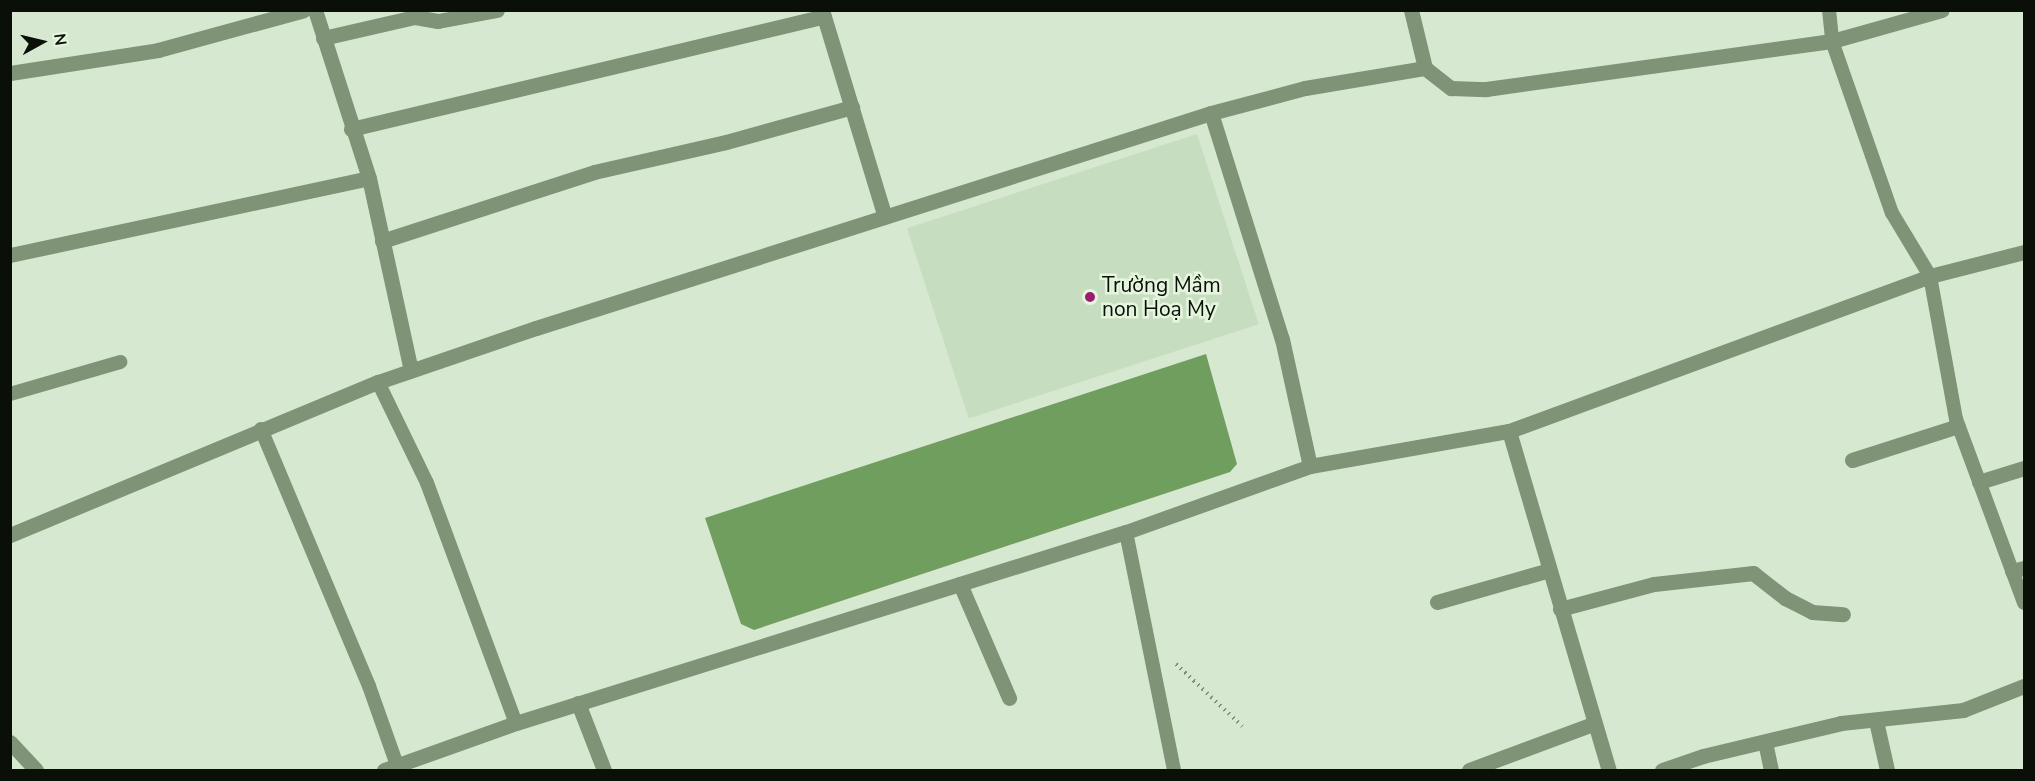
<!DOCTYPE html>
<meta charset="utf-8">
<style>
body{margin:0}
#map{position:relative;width:2035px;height:781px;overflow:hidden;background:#d7e8d1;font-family:"Nunito Sans",sans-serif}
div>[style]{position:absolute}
.built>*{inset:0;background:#c7ddc0;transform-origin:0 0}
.water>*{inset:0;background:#709e5f}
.path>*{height:4px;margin-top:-2px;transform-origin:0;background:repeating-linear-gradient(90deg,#7f8b7b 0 1.5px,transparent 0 6px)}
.service>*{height:14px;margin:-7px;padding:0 7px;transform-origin:7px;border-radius:7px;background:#7f9377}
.minor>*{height:15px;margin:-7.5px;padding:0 7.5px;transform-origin:7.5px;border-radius:7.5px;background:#7f9377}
.dots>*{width:16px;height:16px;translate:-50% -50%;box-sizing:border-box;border:3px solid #e5f5de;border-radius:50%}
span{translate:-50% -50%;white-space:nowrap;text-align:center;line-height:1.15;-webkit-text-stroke:5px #e5f5de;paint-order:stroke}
.poi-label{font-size:21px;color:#0a1008}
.left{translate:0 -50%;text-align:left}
.frame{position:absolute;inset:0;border:12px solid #0a1008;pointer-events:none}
.north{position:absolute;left:12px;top:12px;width:60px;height:60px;-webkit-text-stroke:4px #e5f5de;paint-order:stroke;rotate:82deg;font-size:16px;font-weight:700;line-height:24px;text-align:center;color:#0a1008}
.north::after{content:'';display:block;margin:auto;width:21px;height:27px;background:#0a1008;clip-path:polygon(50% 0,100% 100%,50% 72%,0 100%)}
</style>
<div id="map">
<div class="built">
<i style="left:1197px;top:134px;width:200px;height:305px;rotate:72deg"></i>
</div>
<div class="water">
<i style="clip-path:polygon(1206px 354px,1237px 464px,1230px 472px,754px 630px,741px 624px,705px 518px)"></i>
</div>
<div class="path">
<i style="left:1176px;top:664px;width:91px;rotate:43.2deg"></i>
</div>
<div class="service">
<i style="left:1829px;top:10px;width:31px;rotate:84deg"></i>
<i style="left:1832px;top:41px;width:182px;rotate:70.8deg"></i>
<i style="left:1892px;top:213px;width:74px;rotate:58.9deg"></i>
<i style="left:1930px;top:276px;width:145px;rotate:79.7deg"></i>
<i style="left:1956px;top:419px;width:196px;rotate:69.7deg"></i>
<i style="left:378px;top:382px;width:112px;rotate:64.1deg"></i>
<i style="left:427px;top:483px;width:256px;rotate:69.7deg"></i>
<i style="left:10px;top:394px;width:115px;rotate:-16.2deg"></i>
<i style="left:261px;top:429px;width:279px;rotate:67.2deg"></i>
<i style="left:369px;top:686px;width:84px;rotate:70.5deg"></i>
<i style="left:1126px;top:532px;width:243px;rotate:78.6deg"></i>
</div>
<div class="minor">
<i style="left:315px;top:10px;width:176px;rotate:72.2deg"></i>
<i style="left:369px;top:178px;width:197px;rotate:77.7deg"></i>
<i style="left:822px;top:10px;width:216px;rotate:73.1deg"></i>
<i style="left:1411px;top:10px;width:60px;rotate:76.4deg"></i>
<i style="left:1425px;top:68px;width:33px;rotate:38deg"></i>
<i style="left:1451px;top:88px;width:35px;rotate:2deg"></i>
<i style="left:1486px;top:89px;width:349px;rotate:-7.9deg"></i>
<i style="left:1832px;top:41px;width:114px;rotate:-15.7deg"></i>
<i style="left:323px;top:38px;width:94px;rotate:-12.9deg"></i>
<i style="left:415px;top:17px;width:23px;rotate:10deg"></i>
<i style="left:438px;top:21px;width:60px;rotate:-10.6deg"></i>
<i style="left:10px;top:73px;width:150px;rotate:-8.8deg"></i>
<i style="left:158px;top:50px;width:151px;rotate:-15.3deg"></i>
<i style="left:1211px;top:113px;width:237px;rotate:72.6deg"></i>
<i style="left:1282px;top:339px;width:130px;rotate:77.6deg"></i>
<i style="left:351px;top:129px;width:486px;rotate:-13.4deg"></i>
<i style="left:382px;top:241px;width:223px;rotate:-18deg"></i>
<i style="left:594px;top:172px;width:135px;rotate:-12.8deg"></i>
<i style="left:726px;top:142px;width:131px;rotate:-15.5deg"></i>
<i style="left:10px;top:255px;width:367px;rotate:-12.1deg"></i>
<i style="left:1509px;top:431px;width:353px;rotate:73.6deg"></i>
<i style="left:1852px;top:460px;width:111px;rotate:-17.8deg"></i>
<i style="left:1979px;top:482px;width:47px;rotate:-17.3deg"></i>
<i style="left:10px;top:535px;width:399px;rotate:-22.6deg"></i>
<i style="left:378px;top:382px;width:167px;rotate:-18.9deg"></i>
<i style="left:536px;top:328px;width:708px;rotate:-17.67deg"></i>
<i style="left:1211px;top:113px;width:97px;rotate:-14.9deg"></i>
<i style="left:1305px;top:88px;width:122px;rotate:-9.5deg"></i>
<i style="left:2012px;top:571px;width:12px;rotate:-14deg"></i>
<i style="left:960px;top:584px;width:124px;rotate:66.7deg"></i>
<i style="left:1437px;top:602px;width:116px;rotate:-15.9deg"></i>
<i style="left:1560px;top:609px;width:97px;rotate:-14.9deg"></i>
<i style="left:1654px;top:584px;width:100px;rotate:-6.3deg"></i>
<i style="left:1753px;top:573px;width:41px;rotate:38deg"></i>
<i style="left:1785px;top:598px;width:30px;rotate:27deg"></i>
<i style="left:1812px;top:612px;width:31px;rotate:4deg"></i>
<i style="left:578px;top:703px;width:72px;rotate:68.8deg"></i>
<i style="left:1876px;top:721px;width:50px;rotate:77.3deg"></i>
<i style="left:10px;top:742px;width:38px;rotate:47deg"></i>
<i style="left:1765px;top:742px;width:29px;rotate:78deg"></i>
<i style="left:384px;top:770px;width:140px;rotate:-19.6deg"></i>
<i style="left:516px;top:723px;width:639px;rotate:-17.39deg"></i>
<i style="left:1126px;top:532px;width:195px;rotate:-19.7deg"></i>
<i style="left:1310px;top:466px;width:202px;rotate:-10deg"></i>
<i style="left:1509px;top:431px;width:449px;rotate:-20.2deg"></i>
<i style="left:1930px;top:276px;width:97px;rotate:-14.3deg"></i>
<i style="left:1469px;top:770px;width:132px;rotate:-20.4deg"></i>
<i style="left:1662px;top:770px;width:43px;rotate:-18.9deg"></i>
<i style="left:1703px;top:756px;width:142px;rotate:-13.4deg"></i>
<i style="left:1841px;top:723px;width:123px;rotate:-6.1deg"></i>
<i style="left:1963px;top:710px;width:66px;rotate:-21.5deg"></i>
</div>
<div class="dots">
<i style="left:1090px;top:297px;background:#9d1c6f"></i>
</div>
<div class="poi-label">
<span class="left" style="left:1102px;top:297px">Trường Mầm<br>non Hoạ My</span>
</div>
<div class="frame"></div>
<div class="north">N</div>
</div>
